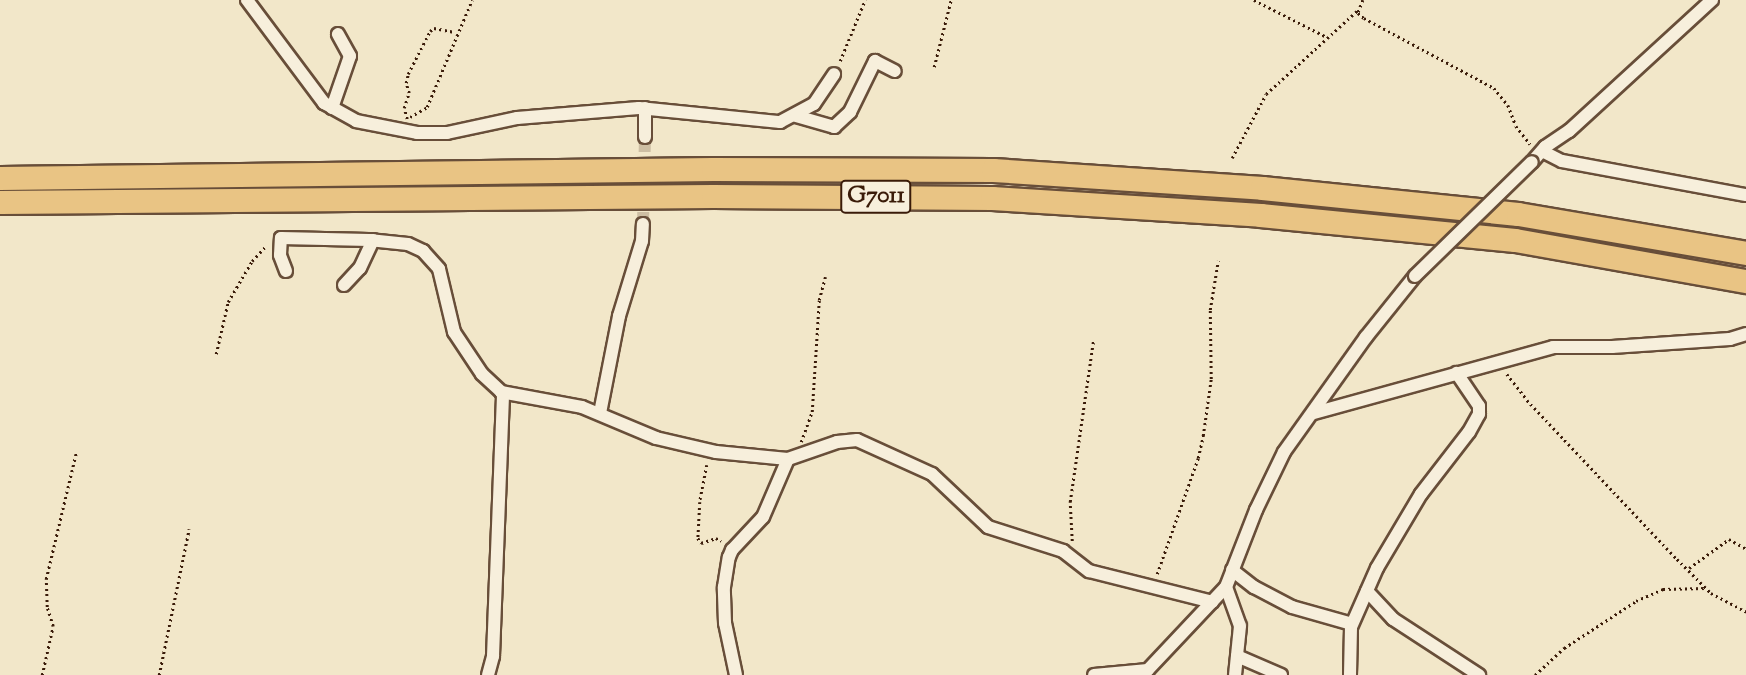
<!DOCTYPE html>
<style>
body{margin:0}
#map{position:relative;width:1746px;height:675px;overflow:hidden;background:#f2e7c9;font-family:"Sorts Mill Goudy",serif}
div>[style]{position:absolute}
.street-tunnel>*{height:12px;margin-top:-6px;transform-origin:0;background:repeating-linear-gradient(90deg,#cdbea3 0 12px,transparent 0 18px)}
.path>*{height:2.5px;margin-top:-1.25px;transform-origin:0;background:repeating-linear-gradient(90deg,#3a1b09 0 2px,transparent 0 5.5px)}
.roads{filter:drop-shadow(2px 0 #684e39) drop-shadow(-2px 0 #684e39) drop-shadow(0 2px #684e39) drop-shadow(0 -2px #684e39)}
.street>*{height:12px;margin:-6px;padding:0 6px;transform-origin:6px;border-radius:6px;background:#f7efdc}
.highway>*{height:23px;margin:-11.5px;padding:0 11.5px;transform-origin:11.5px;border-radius:11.5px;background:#e9c484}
.bridges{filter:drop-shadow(2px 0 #684e39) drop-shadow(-2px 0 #684e39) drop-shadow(0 2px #684e39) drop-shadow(0 -2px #684e39)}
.street-bridge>*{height:12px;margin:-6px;padding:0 6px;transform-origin:6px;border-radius:6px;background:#f7efdc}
span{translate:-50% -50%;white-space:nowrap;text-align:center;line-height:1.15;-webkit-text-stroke:5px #f7efdc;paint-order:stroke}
.shield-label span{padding:2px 5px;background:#f7efdc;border:2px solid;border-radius:5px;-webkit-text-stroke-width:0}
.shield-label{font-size:23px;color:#3a1b09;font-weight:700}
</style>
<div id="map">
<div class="street-tunnel">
<i style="left:643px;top:224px;width:87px;rotate:-88.7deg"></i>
</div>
<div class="path">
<i style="left:1254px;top:0;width:82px;rotate:26.9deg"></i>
<i style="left:1363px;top:0;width:14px;rotate:111deg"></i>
<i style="left:1358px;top:13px;width:8px;rotate:40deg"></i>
<i style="left:1364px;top:18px;width:148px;rotate:28.3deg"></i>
<i style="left:1494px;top:88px;width:22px;rotate:51deg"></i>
<i style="left:1508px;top:105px;width:22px;rotate:69deg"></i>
<i style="left:1516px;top:126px;width:23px;rotate:52deg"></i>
<i style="left:840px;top:61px;width:66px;rotate:-67.7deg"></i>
<i style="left:934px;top:67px;width:69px;rotate:-75.8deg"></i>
<i style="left:410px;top:117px;width:20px;rotate:-30deg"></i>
<i style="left:427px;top:107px;width:116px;rotate:-67.2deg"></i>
<i style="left:407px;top:119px;width:11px;rotate:-105deg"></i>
<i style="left:404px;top:108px;width:16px;rotate:-72deg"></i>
<i style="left:409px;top:93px;width:10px;rotate:-107deg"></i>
<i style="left:406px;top:83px;width:9px;rotate:-77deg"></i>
<i style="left:408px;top:74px;width:48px;rotate:-62.9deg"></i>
<i style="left:430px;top:31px;width:5px;rotate:-37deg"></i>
<i style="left:434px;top:28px;width:21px;rotate:11deg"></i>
<i style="left:1232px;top:158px;width:72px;rotate:-62deg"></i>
<i style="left:1266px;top:94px;width:126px;rotate:-42.4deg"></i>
<i style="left:216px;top:354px;width:53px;rotate:-77deg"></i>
<i style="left:228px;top:302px;width:48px;rotate:-59.7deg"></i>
<i style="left:252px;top:261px;width:21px;rotate:-47deg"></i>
<i style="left:1507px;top:374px;width:33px;rotate:52deg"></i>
<i style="left:1527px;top:400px;width:219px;rotate:46.7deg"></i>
<i style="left:1677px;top:559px;width:48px;rotate:45deg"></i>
<i style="left:1711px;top:593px;width:40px;rotate:28deg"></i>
<i style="left:801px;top:442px;width:32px;rotate:-70deg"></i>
<i style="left:812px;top:412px;width:112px;rotate:-86.4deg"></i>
<i style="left:819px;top:300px;width:24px;rotate:-75deg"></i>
<i style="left:707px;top:465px;width:38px;rotate:101deg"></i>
<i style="left:700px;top:502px;width:36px;rotate:93deg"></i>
<i style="left:698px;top:538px;width:6px;rotate:59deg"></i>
<i style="left:701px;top:543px;width:16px;rotate:-18deg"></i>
<i style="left:716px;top:538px;width:6px;rotate:31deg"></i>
<i style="left:1072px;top:541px;width:39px;rotate:-93deg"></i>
<i style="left:1070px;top:502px;width:162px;rotate:-81.8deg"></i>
<i style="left:1689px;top:568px;width:49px;rotate:-35.9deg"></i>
<i style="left:1729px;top:539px;width:20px;rotate:30deg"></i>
<i style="left:1157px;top:574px;width:123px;rotate:-70.5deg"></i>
<i style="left:1198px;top:458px;width:23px;rotate:-77deg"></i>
<i style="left:1203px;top:436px;width:58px;rotate:-82deg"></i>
<i style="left:1211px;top:379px;width:69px;rotate:-90.8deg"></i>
<i style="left:1210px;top:310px;width:50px;rotate:-80.7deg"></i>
<i style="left:42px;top:675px;width:50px;rotate:-77.3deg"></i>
<i style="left:53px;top:626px;width:20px;rotate:-108deg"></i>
<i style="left:47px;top:607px;width:28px;rotate:-92deg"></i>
<i style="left:46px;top:579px;width:130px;rotate:-76.6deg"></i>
<i style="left:159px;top:675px;width:149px;rotate:-78.4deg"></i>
<i style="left:1535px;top:675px;width:40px;rotate:-43deg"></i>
<i style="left:1564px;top:648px;width:86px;rotate:-33.1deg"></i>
<i style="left:1636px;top:601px;width:30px;rotate:-24deg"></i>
<i style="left:1663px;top:589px;width:43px;rotate:-1.3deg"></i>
</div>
<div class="roads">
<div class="street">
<i style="left:247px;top:0;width:129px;rotate:53.2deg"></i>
<i style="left:324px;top:103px;width:37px;rotate:29deg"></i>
<i style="left:356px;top:121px;width:62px;rotate:11.1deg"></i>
<i style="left:417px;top:133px;width:30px"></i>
<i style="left:447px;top:133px;width:72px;rotate:-12.1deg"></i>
<i style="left:517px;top:118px;width:122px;rotate:-4.7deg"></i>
<i style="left:639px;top:108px;width:142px;rotate:5.7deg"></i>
<i style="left:780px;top:122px;width:38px;rotate:-28deg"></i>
<i style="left:814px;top:104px;width:36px;rotate:-56deg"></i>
<i style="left:332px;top:108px;width:55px;rotate:-70.9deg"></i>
<i style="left:350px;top:56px;width:25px;rotate:-119deg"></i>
<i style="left:796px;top:116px;width:40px;rotate:16deg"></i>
<i style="left:834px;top:127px;width:22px;rotate:-43deg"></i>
<i style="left:850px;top:112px;width:57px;rotate:-63.9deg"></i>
<i style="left:875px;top:61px;width:22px;rotate:27deg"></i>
<i style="left:645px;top:137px;width:29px;rotate:-90deg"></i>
<i style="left:1542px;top:151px;width:22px;rotate:27deg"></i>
<i style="left:1562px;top:161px;width:187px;rotate:10.5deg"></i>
<i style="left:1532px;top:162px;width:20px;rotate:-49deg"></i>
<i style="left:1545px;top:147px;width:29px;rotate:-34deg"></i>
<i style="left:1569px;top:131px;width:194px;rotate:-42.5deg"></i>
<i style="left:286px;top:271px;width:17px;rotate:-111deg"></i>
<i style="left:280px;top:255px;width:17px;rotate:-87deg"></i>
<i style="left:281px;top:238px;width:88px;rotate:1.3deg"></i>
<i style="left:369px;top:240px;width:39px;rotate:6deg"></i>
<i style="left:408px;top:244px;width:17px;rotate:25deg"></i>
<i style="left:423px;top:251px;width:24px;rotate:48deg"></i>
<i style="left:439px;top:269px;width:65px;rotate:76.6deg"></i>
<i style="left:454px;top:332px;width:50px;rotate:56.3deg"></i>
<i style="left:482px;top:374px;width:26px;rotate:43deg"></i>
<i style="left:501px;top:392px;width:82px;rotate:10.5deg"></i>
<i style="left:582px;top:407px;width:80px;rotate:22.7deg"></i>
<i style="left:656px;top:438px;width:62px;rotate:13.1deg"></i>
<i style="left:716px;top:452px;width:72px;rotate:5.6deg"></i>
<i style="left:788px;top:459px;width:52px;rotate:-19.1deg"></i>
<i style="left:837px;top:442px;width:20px;rotate:-6deg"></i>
<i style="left:857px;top:440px;width:82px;rotate:24.4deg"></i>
<i style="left:932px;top:474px;width:77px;rotate:43.4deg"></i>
<i style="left:988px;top:527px;width:79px;rotate:17.7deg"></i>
<i style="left:1063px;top:551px;width:33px;rotate:38deg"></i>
<i style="left:1089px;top:571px;width:127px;rotate:14.1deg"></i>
<i style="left:344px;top:285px;width:23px;rotate:-47deg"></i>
<i style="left:360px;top:268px;width:31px;rotate:-65deg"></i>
<i style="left:600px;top:413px;width:99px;rotate:-78.9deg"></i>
<i style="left:619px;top:316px;width:78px;rotate:-73deg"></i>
<i style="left:642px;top:241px;width:17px;rotate:-87deg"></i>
<i style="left:1314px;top:413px;width:248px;rotate:-15.4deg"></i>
<i style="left:1553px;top:347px;width:59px"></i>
<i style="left:1612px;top:347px;width:118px;rotate:-3.9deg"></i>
<i style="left:1730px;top:339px;width:17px;rotate:-17deg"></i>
<i style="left:1232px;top:570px;width:28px;rotate:38deg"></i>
<i style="left:1254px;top:587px;width:43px;rotate:27.8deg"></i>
<i style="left:1292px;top:607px;width:62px;rotate:15.8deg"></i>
<i style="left:1226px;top:587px;width:41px;rotate:70.3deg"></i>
<i style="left:1240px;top:626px;width:49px;rotate:95.8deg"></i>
<i style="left:1367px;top:591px;width:38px;rotate:47deg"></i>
<i style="left:1393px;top:619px;width:103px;rotate:33.1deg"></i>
<i style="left:1237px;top:656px;width:48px;rotate:23.4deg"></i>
<i style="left:488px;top:675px;width:20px;rotate:-75deg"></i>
<i style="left:493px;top:656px;width:263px;rotate:-87.8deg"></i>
<i style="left:736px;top:675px;width:53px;rotate:-101.9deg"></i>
<i style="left:725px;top:623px;width:36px;rotate:-92deg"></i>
<i style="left:724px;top:587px;width:30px;rotate:-81deg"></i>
<i style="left:729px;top:557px;width:8px;rotate:-67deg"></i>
<i style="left:732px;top:550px;width:45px;rotate:-46.8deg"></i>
<i style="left:763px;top:517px;width:63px;rotate:-66.7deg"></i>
<i style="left:1094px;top:675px;width:54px;rotate:-5.3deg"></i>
<i style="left:1143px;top:675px;width:121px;rotate:-46.7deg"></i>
<i style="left:1226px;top:587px;width:83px;rotate:-68.7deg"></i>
<i style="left:1256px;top:510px;width:64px;rotate:-64.2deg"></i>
<i style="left:1284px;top:452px;width:141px;rotate:-54.5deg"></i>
<i style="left:1366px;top:337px;width:78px;rotate:-51.2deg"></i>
<i style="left:1350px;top:675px;width:48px;rotate:-88.8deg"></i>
<i style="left:1351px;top:627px;width:64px;rotate:-66.2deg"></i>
<i style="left:1377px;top:568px;width:86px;rotate:-59.3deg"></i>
<i style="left:1421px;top:494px;width:78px;rotate:-52.3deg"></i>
<i style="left:1469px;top:432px;width:21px;rotate:-61deg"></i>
<i style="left:1479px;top:414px;width:8px;rotate:-90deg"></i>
<i style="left:1479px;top:406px;width:40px;rotate:-124deg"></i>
</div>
<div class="highway">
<i style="left:0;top:178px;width:713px;rotate:-0.72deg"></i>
<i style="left:713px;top:169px;width:280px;rotate:0.2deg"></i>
<i style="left:993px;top:170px;width:270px;rotate:3.8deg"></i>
<i style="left:1262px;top:188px;width:257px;rotate:5.8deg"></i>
<i style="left:1518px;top:214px;width:231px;rotate:9.7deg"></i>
<i style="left:0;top:202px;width:713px;rotate:-0.48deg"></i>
<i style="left:713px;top:196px;width:279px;rotate:0.4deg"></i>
<i style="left:992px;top:198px;width:269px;rotate:3.6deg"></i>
<i style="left:1260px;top:215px;width:256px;rotate:5.6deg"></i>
<i style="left:1515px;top:240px;width:235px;rotate:10.1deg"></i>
</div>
</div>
<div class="bridges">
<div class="street-bridge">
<i style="left:1415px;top:276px;width:163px;rotate:-44.3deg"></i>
</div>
</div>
<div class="shield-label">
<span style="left:876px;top:197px">G7011</span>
</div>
</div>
